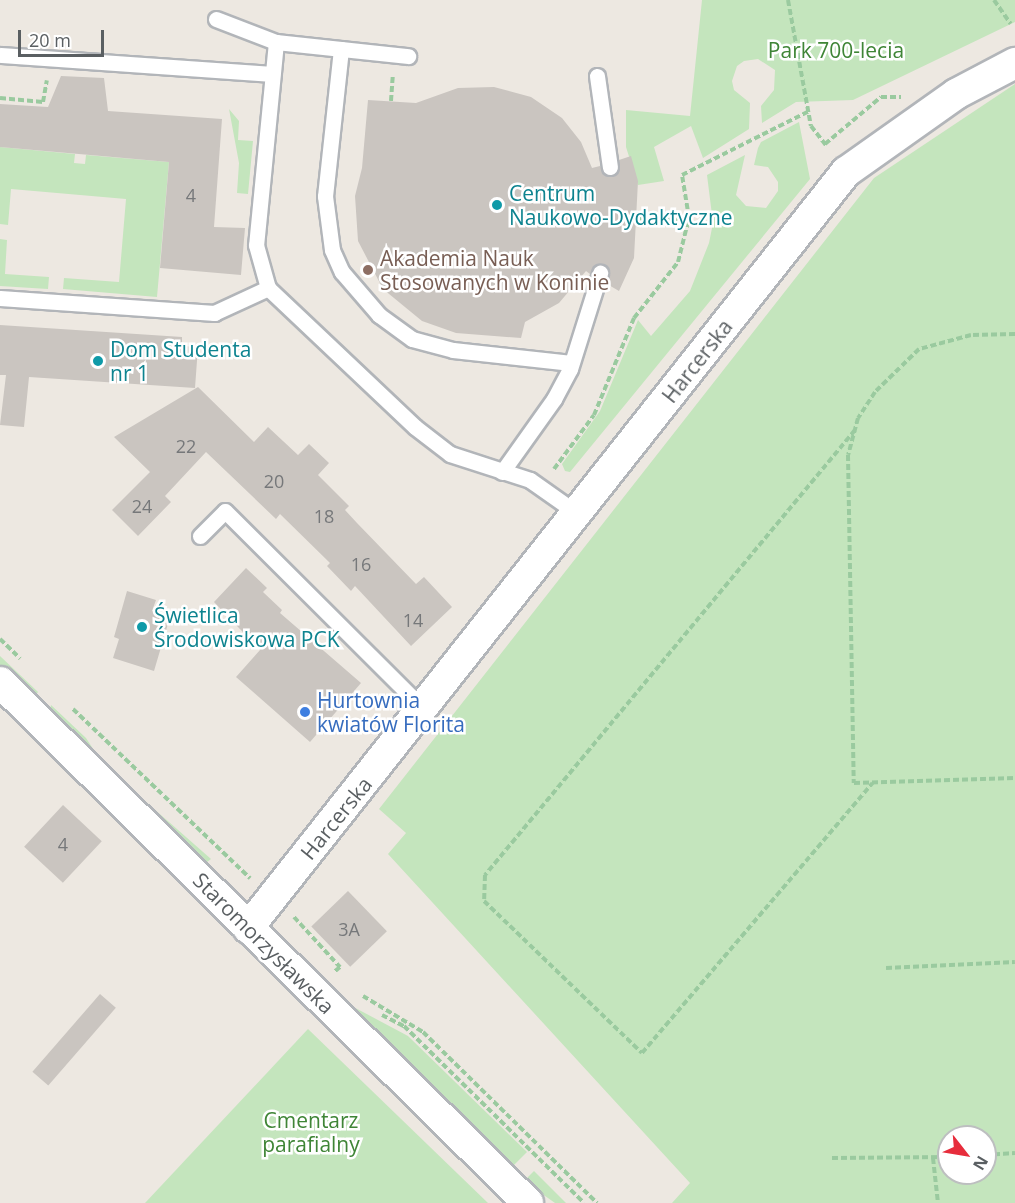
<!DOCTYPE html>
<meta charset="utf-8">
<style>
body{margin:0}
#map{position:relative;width:1015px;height:1203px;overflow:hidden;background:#ede8e1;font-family:"Open Sans",sans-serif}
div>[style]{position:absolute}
.green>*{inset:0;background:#c4e5bd}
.building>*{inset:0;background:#cac5c0;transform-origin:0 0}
.path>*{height:4px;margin-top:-2px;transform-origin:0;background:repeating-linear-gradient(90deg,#9aca9f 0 6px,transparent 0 9px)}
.roads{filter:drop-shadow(2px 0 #b2b5b9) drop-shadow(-2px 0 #b2b5b9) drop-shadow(0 2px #b2b5b9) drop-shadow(0 -2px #b2b5b9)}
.service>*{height:15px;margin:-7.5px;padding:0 7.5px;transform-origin:7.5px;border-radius:7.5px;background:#fff}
.minor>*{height:30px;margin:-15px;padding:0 15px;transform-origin:15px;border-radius:15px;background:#fff}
.dots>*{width:16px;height:16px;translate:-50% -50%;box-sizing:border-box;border:3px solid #fff;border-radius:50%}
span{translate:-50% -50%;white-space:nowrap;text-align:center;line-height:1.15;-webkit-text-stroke:5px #fff;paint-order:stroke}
.number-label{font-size:18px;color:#76787a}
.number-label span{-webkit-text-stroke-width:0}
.park-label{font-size:21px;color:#3f8536}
.culture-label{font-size:21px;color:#0d838f}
.left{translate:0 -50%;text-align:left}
.education-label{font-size:21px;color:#785e54}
.street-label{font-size:21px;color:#5a5f62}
.shop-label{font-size:21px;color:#366cbe}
.north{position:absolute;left:937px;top:1125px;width:60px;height:60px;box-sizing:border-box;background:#fff;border:2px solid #bdbfc0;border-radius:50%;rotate:121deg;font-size:16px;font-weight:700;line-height:24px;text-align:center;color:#5a5f62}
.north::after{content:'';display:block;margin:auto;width:21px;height:27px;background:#e72d3c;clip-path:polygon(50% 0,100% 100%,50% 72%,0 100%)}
.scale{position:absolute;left:18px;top:30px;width:86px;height:27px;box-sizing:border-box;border:3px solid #5a5f62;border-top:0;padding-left:8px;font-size:18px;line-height:21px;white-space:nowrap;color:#5a5f62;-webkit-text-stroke:4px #fff;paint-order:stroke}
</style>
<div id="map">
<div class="green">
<i style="clip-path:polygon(702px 0,1015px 0,1015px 22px,853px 100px,796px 102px,762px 123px,761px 106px,774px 90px,775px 70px,758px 59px,744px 61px,737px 66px,732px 81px,734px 90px,750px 103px,749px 129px,703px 158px,691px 126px,654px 147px,664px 181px,638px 185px,626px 147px,626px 110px,690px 116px)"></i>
<i style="clip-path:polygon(evenodd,1015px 84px,1015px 1203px,672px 1203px,690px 1183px,388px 854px,406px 833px,379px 809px,874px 178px,1015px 84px,949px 1137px,985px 1137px,985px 1173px,949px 1173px,949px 1137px)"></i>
<i style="clip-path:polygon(229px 109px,239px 121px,238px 140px,253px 141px,248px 194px,237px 193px,239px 163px)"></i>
<i style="clip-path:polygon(799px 122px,810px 179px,570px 472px,565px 471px,562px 464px,600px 411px,638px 320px,651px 336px,690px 291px,709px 243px,713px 223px,707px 175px,745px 155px,736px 195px,746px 206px,766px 208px,778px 191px,778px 182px,768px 167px,754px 165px,758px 148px,761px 142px)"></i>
<i style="clip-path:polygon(0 147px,75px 154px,74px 163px,85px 164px,86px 155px,169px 162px,157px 297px,63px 289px,64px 278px,119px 282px,126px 199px,11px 189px,8px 225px,0 224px)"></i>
<i style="clip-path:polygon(0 239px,7px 240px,5px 274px,49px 277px,48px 289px,0 286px)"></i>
<i style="clip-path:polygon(0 656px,38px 692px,36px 695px,29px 694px,0 665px)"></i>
<i style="clip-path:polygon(51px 705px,86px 738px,103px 764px,211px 859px,203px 865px,49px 714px)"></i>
<i style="clip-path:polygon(346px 1003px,408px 1036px,527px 1152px,511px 1168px)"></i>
<i style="clip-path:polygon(308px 1029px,488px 1203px,145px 1203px)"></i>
<i style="clip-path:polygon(534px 1171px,566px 1203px,555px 1203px,524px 1181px)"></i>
</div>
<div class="building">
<i style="clip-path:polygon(61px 76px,104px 78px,108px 111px,222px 119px,214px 227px,245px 228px,241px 275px,160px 268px,169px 162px,0 147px,0 104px,48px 107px)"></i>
<i style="clip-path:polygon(494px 87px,531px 97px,562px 118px,581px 142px,592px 168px,600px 166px,606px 176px,616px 175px,619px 160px,631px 156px,638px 181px,634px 258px,619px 291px,607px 284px,608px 267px,597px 264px,590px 274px,586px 271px,559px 303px,525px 322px,521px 338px,456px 333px,422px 321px,383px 289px,358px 241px,355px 196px,362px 168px,368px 100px,416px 103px,458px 88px)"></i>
<i style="clip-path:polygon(0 325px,182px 337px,182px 346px,198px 347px,195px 388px,29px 377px,24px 427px,0 425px,6px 375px,0 375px)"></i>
<i style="clip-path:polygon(198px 387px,254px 442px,268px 427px,298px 455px,309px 444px,329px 463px,318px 475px,349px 506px,345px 510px,357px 523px,416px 584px,424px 577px,452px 607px,411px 646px,355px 586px,351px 591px,327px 566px,330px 563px,280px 514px,276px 519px,206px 452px,165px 496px,171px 502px,138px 536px,112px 510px,150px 472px,114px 437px)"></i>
<i style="clip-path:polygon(246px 568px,267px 588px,263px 592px,282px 610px,280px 613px,361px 683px,310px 742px,236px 677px,260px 650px,214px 602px)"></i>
<i style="clip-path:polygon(127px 591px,156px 600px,152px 611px,170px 617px,154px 671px,113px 658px,119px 639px,114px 637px)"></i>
<i style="left:63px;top:805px;width:53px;height:57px;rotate:43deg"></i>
<i style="left:348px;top:891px;width:56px;height:51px;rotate:46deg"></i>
<i style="left:100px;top:994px;width:21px;height:103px;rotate:41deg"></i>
</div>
<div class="path">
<i style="left:788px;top:0;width:128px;rotate:79.7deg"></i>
<i style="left:811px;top:126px;width:24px;rotate:52deg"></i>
<i style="left:994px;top:0;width:29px;rotate:55deg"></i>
<i style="left:0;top:98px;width:43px;rotate:5.3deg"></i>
<i style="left:43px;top:102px;width:22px;rotate:-80deg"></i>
<i style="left:391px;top:101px;width:26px;rotate:-86deg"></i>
<i style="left:825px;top:144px;width:73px;rotate:-40deg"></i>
<i style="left:881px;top:97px;width:20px"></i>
<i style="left:638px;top:218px;width:51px;rotate:3.4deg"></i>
<i style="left:1015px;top:334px;width:44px;rotate:178.7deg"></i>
<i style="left:971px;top:335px;width:54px;rotate:164.9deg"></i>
<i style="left:919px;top:349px;width:62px;rotate:135.7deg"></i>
<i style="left:875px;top:392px;width:31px;rotate:123deg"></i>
<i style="left:858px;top:418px;width:38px;rotate:105deg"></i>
<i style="left:848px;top:455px;width:328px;rotate:89deg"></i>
<i style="left:854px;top:783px;width:161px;rotate:-1.8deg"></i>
<i style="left:855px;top:430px;width:579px;rotate:129.74deg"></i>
<i style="left:485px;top:875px;width:26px;rotate:92deg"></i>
<i style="left:484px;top:901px;width:219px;rotate:43.9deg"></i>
<i style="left:642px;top:1053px;width:355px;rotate:-49.5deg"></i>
<i style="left:554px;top:469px;width:67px;rotate:-53.5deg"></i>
<i style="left:594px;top:415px;width:105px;rotate:-67.6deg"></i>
<i style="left:634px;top:318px;width:71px;rotate:-51.8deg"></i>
<i style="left:678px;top:262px;width:45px;rotate:-76deg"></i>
<i style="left:689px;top:218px;width:44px;rotate:-99.2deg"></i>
<i style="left:682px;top:175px;width:142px;rotate:-26.7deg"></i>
<i style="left:0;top:639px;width:28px;rotate:44deg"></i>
<i style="left:73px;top:709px;width:245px;rotate:43.7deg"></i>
<i style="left:294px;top:917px;width:68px;rotate:47.4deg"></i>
<i style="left:340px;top:967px;width:8px;rotate:140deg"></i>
<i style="left:886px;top:968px;width:129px;rotate:-2.7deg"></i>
<i style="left:363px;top:996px;width:70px;rotate:31deg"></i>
<i style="left:423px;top:1032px;width:244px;rotate:44.5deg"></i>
<i style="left:382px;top:1015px;width:25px;rotate:27deg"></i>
<i style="left:404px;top:1026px;width:252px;rotate:44.5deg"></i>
<i style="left:985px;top:1155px;width:30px;rotate:-4deg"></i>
<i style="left:832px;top:1158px;width:117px;rotate:-0.5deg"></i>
<i style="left:933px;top:1158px;width:45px;rotate:83.7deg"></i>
</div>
<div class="roads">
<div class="service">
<i style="left:216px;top:19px;width:64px;rotate:21deg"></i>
<i style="left:276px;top:42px;width:133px;rotate:6.1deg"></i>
<i style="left:276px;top:42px;width:204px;rotate:95.6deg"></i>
<i style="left:256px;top:245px;width:45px;rotate:74.4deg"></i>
<i style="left:268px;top:288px;width:202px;rotate:43.4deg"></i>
<i style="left:415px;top:427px;width:44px;rotate:37.6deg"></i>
<i style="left:450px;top:454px;width:84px;rotate:18deg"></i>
<i style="left:530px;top:480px;width:57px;rotate:35.1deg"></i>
<i style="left:341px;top:49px;width:148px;rotate:96.2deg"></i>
<i style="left:325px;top:196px;width:54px;rotate:82.6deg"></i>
<i style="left:332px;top:250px;width:24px;rotate:66deg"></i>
<i style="left:342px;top:272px;width:57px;rotate:49.3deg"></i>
<i style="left:379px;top:315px;width:41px;rotate:36deg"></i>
<i style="left:412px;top:339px;width:42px;rotate:15deg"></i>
<i style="left:453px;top:350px;width:119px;rotate:6.3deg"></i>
<i style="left:0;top:55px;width:273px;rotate:4deg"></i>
<i style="left:597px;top:76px;width:92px;rotate:81.9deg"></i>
<i style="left:0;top:298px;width:215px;rotate:4deg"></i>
<i style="left:214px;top:313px;width:60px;rotate:-24.8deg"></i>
<i style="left:502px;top:472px;width:90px;rotate:-54.5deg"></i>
<i style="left:554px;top:399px;width:34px;rotate:-62deg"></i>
<i style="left:570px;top:369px;width:101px;rotate:-72.6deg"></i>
<i style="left:200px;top:536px;width:35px;rotate:-45deg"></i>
<i style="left:225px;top:511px;width:279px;rotate:44.9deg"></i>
</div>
<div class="minor">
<i style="left:0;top:682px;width:742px;rotate:44.62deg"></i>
<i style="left:248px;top:928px;width:964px;rotate:-51.66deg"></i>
<i style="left:846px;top:172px;width:135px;rotate:-35.3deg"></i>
<i style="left:956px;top:94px;width:67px;rotate:-27.7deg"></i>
</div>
</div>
<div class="dots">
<i style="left:497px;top:205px;background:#0f9aa8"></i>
<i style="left:368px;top:270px;background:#8d6e63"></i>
<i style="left:98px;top:361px;background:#0f9aa8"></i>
<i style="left:142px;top:627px;background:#0f9aa8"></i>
<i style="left:305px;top:712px;background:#3f7fe0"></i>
</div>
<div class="number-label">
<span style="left:191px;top:195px">4</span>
<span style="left:186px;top:446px">22</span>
<span style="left:274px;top:481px">20</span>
<span style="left:142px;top:506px">24</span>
<span style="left:324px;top:516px">18</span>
<span style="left:361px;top:564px">16</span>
<span style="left:413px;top:620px">14</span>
<span style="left:63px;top:844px">4</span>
<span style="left:349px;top:929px">3A</span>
</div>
<div class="park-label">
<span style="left:836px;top:50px">Park 700-lecia</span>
<span style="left:311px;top:1132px">Cmentarz<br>parafialny</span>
</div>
<div class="culture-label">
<span class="left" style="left:509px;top:205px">Centrum<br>Naukowo-Dydaktyczne</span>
<span class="left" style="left:110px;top:361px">Dom Studenta<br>nr 1</span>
<span class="left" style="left:154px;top:627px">Świetlica<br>Środowiskowa PCK</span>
</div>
<div class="education-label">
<span class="left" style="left:380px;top:270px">Akademia Nauk<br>Stosowanych w Koninie</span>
</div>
<div class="street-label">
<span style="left:697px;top:361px;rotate:-52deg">Harcerska</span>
<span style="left:336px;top:818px;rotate:-51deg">Harcerska</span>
<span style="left:264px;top:943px;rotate:45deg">Staromorzysławska</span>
</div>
<div class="shop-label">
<span class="left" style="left:317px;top:712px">Hurtownia<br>kwiatów Florita</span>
</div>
<div class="north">N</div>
<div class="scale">20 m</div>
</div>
